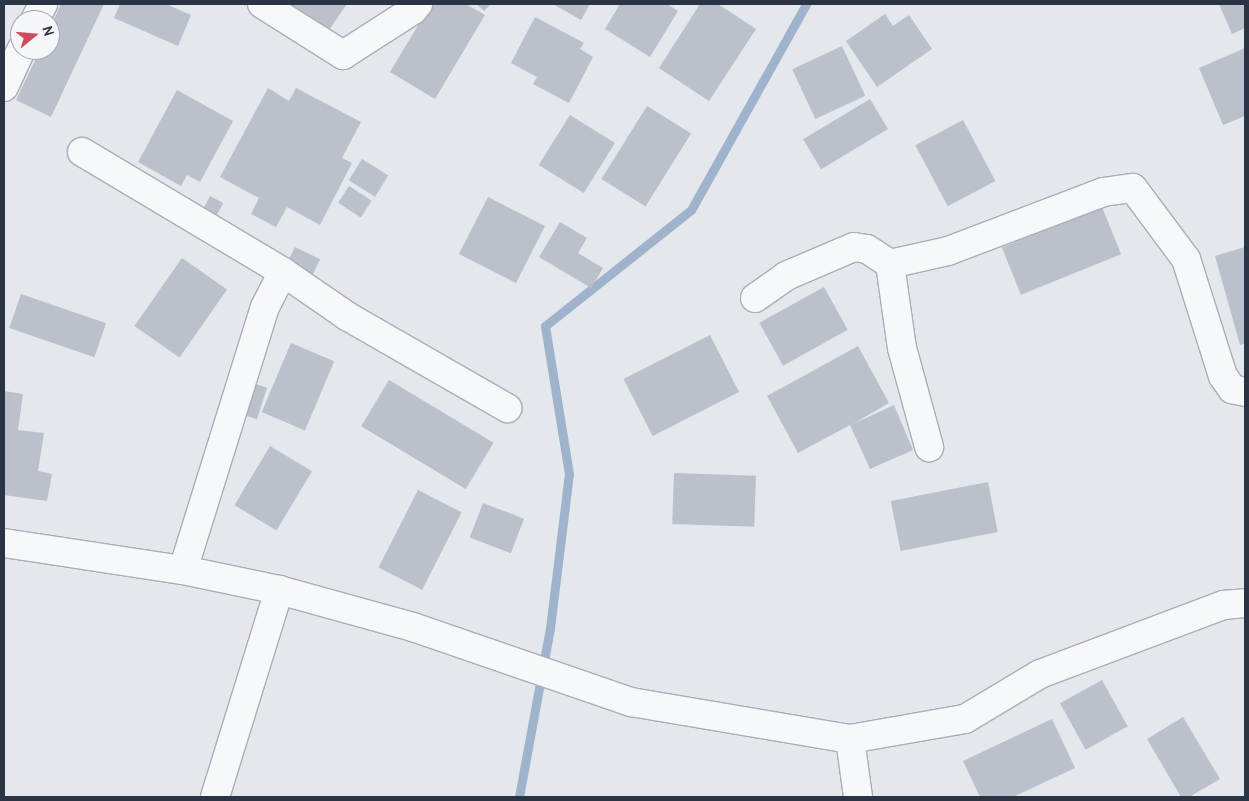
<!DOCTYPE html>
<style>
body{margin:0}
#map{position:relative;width:1249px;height:801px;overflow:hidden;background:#e4e7ec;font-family:"PT Sans",sans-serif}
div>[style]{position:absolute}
.stream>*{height:9px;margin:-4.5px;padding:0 4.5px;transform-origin:4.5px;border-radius:4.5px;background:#9fb4cc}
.building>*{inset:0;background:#bbc0ca;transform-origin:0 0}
.roads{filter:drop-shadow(1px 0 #a9aeb7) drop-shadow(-1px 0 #a9aeb7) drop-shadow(0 1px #a9aeb7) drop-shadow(0 -1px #a9aeb7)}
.minor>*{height:28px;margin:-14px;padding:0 14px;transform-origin:14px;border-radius:14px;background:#f7f8fa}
span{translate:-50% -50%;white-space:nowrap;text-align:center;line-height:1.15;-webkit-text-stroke:5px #f4f6f9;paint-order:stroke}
.frame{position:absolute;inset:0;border:5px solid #2b3445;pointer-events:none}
.north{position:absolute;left:10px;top:10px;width:50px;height:50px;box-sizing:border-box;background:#f4f6f9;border:1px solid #a4a8b1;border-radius:50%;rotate:73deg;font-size:14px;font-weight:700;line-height:20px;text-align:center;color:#2b3445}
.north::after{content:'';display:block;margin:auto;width:18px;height:22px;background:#d1495b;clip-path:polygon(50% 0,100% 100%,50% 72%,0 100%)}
</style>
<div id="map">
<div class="stream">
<i style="left:519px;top:797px;width:172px;rotate:-79.6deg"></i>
<i style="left:550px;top:628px;width:155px;rotate:-83deg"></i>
<i style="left:569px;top:474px;width:150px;rotate:-99.2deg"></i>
<i style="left:545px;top:326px;width:186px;rotate:-38.5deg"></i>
<i style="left:691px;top:210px;width:236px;rotate:-60.8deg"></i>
</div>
<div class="building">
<i style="clip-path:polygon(61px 4px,104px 4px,51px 117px,16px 100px,40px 50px,50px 50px,50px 28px)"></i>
<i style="clip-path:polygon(120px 4px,166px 4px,191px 15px,178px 46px,114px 18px)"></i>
<i style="clip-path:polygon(283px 4px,347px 4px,324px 37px)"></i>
<i style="clip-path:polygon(431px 4px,466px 4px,485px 15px,435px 99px,390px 72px)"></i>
<i style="clip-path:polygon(476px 4px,491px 4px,484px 11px)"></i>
<i style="clip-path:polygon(553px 4px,590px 4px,581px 20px)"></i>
<i style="clip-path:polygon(620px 4px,667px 4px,678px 11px,650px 57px,605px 29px)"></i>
<i style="clip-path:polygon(700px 4px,718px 4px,756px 29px,709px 101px,659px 68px)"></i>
<i style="clip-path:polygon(1219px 4px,1245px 4px,1245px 28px,1232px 34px)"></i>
<i style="clip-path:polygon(885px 14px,893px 26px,909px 15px,932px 49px,877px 87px,846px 41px)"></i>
<i style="clip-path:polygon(535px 17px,584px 43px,580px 49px,593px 57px,569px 103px,533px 84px,537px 77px,511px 63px)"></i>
<i style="left:842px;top:46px;width:55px;height:55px;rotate:65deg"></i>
<i style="clip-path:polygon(1245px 48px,1245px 116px,1223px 125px,1199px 68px)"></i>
<i style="clip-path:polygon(268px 88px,289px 101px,296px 88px,361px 122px,342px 158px,352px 163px,320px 225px,287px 207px,276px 227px,251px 214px,259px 198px,220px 177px)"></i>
<i style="clip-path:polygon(177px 90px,233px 121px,200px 182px,187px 175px,181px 186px,138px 162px)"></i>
<i style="left:870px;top:99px;width:35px;height:78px;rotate:59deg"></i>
<i style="left:647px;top:106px;width:52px;height:86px;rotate:32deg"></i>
<i style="left:570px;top:115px;width:53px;height:59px;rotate:32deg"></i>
<i style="left:963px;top:120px;width:69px;height:54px;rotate:62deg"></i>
<i style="left:362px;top:159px;width:31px;height:25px;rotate:32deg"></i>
<i style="left:349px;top:186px;width:27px;height:20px;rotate:33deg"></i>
<i style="left:210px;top:196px;width:15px;height:18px;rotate:28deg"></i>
<i style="left:488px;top:197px;width:64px;height:64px;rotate:27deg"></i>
<i style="left:1102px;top:207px;width:51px;height:108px;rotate:68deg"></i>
<i style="clip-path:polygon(560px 222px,587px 238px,578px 253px,603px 268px,591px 288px,539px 257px)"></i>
<i style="left:295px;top:247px;width:28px;height:22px;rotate:26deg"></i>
<i style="clip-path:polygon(1245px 247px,1245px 343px,1240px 345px,1215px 256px)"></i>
<i style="left:182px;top:258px;width:55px;height:83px;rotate:35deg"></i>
<i style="left:824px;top:287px;width:49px;height:74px;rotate:61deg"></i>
<i style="left:21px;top:294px;width:90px;height:36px;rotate:19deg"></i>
<i style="left:710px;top:335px;width:64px;height:97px;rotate:63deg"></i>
<i style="left:291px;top:343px;width:47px;height:75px;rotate:23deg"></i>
<i style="clip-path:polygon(858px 346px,889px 403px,853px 424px,894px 405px,913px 450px,870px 469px,850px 425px,798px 453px,767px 396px)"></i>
<i style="left:389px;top:380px;width:122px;height:54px;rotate:31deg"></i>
<i style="left:249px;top:382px;width:19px;height:33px;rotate:18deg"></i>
<i style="clip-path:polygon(4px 391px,23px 394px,18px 430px,44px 433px,38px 471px,52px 474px,47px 501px,4px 495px)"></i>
<i style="left:270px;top:446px;width:49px;height:69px;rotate:31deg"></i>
<i style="left:674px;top:473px;width:82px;height:51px;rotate:2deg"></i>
<i style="left:988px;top:482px;width:51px;height:99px;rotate:79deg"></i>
<i style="left:418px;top:490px;width:49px;height:87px;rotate:27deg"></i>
<i style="left:483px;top:503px;width:44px;height:37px;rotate:21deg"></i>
<i style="left:1102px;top:680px;width:53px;height:48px;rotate:61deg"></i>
<i style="clip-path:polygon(1183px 717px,1220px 779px,1189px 797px,1181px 797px,1147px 739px)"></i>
<i style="clip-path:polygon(1052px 719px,1075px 768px,1013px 797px,980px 797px,963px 761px)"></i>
</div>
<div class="roads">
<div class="minor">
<i style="left:262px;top:4px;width:96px;rotate:32.2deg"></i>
<i style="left:343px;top:55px;width:83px;rotate:-32.7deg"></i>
<i style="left:413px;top:10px;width:8px;rotate:-50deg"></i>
<i style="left:35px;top:20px;width:18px;rotate:-63deg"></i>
<i style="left:4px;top:87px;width:41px;rotate:-65.3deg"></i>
<i style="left:82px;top:152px;width:234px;rotate:30.8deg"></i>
<i style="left:283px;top:272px;width:78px;rotate:34.5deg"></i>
<i style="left:347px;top:316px;width:185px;rotate:29.9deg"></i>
<i style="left:890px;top:264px;width:85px;rotate:81.9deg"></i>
<i style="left:902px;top:348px;width:103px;rotate:74.7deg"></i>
<i style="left:755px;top:298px;width:38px;rotate:-35deg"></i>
<i style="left:786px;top:276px;width:74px;rotate:-23.1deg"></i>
<i style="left:854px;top:247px;width:13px;rotate:9deg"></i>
<i style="left:867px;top:249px;width:27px;rotate:33deg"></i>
<i style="left:890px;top:264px;width:59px;rotate:-12.6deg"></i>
<i style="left:948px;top:251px;width:166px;rotate:-20.8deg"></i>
<i style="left:1103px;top:192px;width:30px;rotate:-8deg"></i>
<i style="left:1133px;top:188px;width:89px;rotate:53.3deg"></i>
<i style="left:1186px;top:259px;width:123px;rotate:72.5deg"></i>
<i style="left:1223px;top:376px;width:16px;rotate:55deg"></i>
<i style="left:1232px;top:389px;width:13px;rotate:13deg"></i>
<i style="left:4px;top:543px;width:181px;rotate:8.6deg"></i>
<i style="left:183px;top:570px;width:98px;rotate:11.8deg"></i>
<i style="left:279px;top:590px;width:139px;rotate:15.4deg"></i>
<i style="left:413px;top:627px;width:231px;rotate:19deg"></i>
<i style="left:631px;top:702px;width:222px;rotate:9.6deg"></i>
<i style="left:850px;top:739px;width:117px;rotate:-9.9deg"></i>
<i style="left:965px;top:719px;width:87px;rotate:-31deg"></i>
<i style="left:1040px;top:674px;width:197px;rotate:-20.6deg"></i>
<i style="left:1224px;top:605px;width:21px;rotate:-5deg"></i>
<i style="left:183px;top:570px;width:275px;rotate:-72.7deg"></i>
<i style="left:265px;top:307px;width:39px;rotate:-63deg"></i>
<i style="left:850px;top:739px;width:59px;rotate:82.1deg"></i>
<i style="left:215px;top:797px;width:217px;rotate:-72.8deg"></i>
</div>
</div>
<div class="frame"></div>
<div class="north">N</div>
</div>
